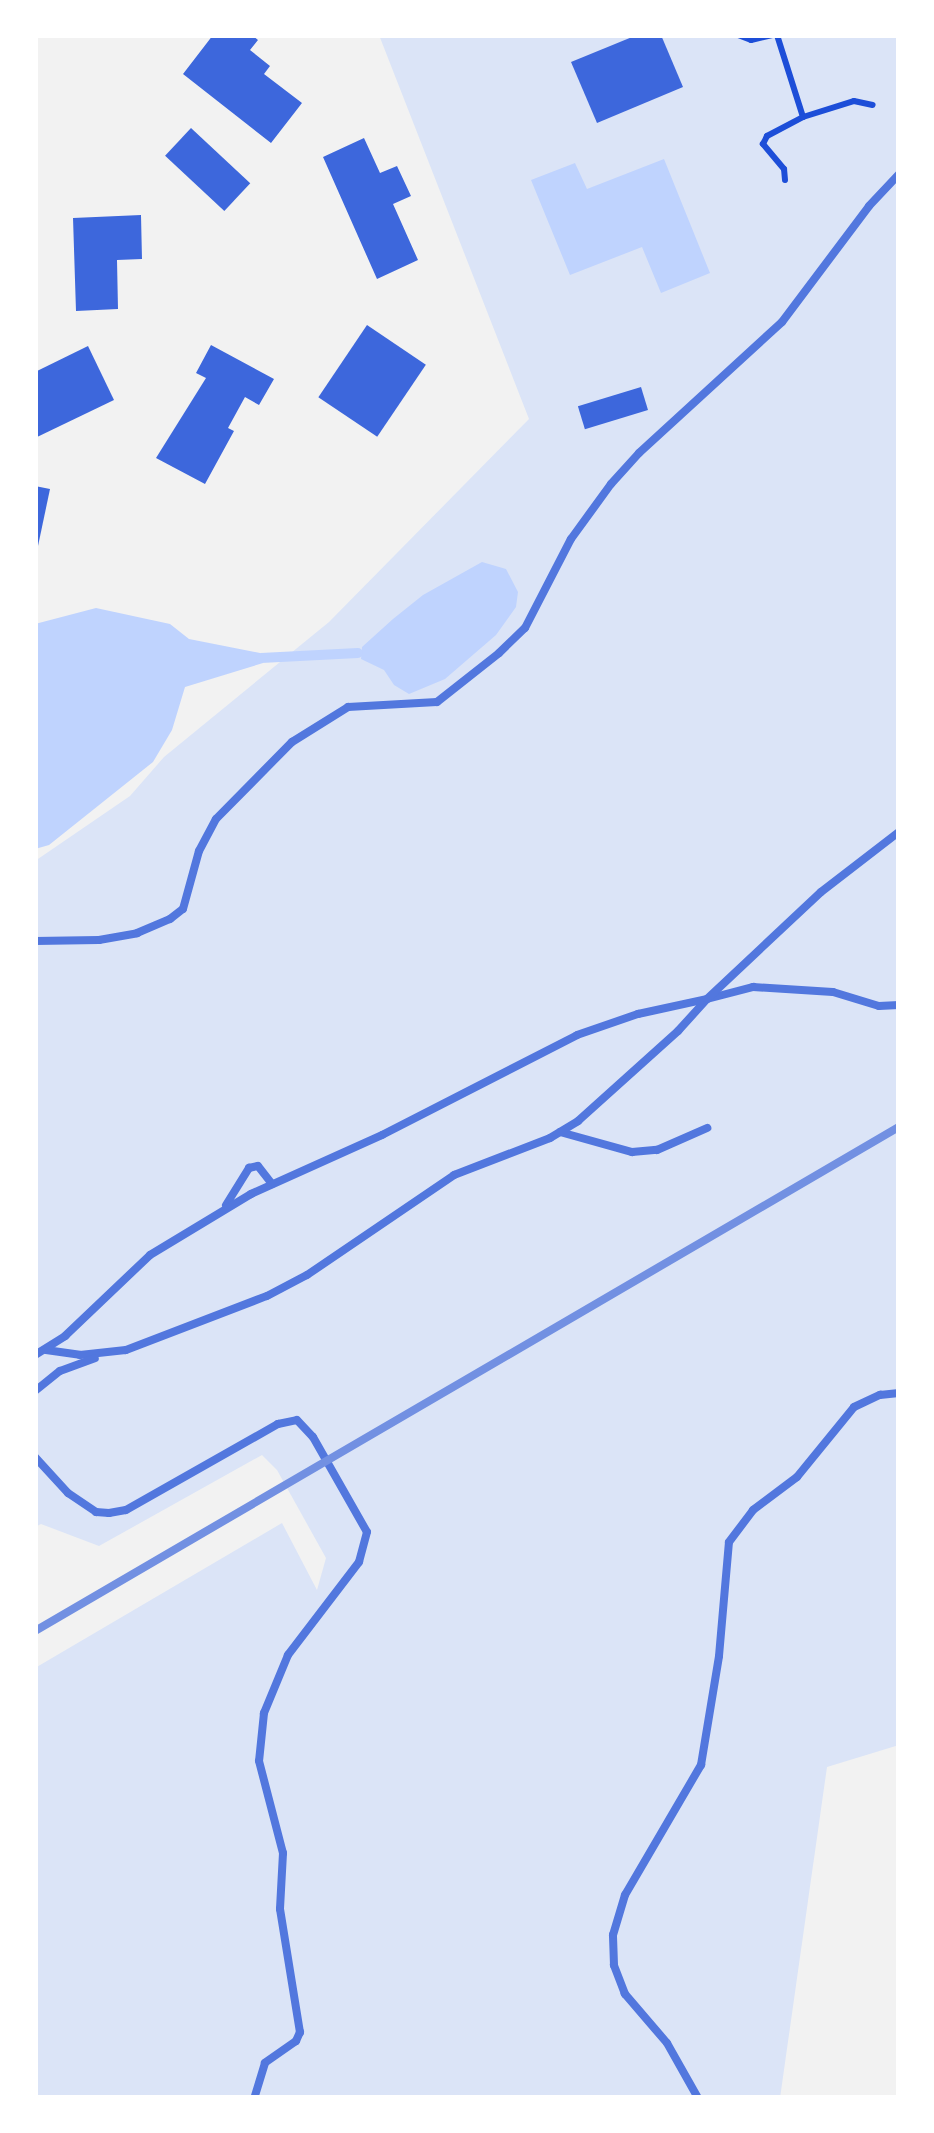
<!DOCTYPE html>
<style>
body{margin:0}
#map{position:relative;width:934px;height:2133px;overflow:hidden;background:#f2f2f2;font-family:"PT Sans",sans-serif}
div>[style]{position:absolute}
.green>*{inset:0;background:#dbe4f7}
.water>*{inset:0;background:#bfd3fe}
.stream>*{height:10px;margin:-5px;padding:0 5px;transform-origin:5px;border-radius:5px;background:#bfd3fe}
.building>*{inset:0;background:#3d67dc;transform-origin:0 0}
.path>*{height:6px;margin:-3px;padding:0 3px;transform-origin:3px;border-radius:3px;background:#1d4ed8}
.service>*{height:8px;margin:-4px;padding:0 4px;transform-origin:4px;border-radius:4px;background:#5277de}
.rail>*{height:8px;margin:-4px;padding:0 4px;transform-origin:4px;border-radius:4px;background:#7290e2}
span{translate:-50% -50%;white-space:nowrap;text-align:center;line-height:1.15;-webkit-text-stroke:9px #fff;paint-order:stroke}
.frame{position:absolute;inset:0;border:38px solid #fff;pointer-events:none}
</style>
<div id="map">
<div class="green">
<i style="clip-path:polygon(379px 35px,899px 35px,899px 1745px,827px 1767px,780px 2098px,35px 2098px,35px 1668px,282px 1523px,317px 1590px,326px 1558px,277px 1470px,262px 1455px,99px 1546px,41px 1524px,35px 1527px,35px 861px,130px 796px,164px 757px,329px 622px,529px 419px)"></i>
</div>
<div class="water">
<i style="clip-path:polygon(664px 159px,710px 273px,661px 293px,642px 247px,570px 275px,531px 180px,575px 163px,587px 189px)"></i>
<i style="clip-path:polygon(482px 562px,506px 569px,518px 592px,516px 607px,496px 635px,445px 679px,409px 694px,394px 685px,384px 670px,361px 659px,362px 647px,393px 619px,423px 595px)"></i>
<i style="clip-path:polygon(96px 608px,170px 624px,189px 639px,260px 653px,263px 663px,185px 687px,172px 730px,153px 762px,49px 845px,35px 849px,35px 624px)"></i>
</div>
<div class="stream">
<i style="left:261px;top:658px;width:97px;rotate:-3deg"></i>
</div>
<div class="building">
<i style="clip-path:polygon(213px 35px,252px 35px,258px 40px,250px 50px,270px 66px,264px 74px,302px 103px,271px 143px,183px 74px)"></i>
<i style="clip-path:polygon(637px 35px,661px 35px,683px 87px,597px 123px,571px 62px)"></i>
<i style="left:191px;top:128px;width:81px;height:38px;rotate:43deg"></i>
<i style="clip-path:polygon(364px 138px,380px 173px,397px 166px,411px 196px,393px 204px,418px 260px,377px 279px,323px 157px)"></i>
<i style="clip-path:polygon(141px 215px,142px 259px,117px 260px,118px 309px,76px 311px,73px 218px)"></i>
<i style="left:367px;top:325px;width:71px;height:87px;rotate:34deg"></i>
<i style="clip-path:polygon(211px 345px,274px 379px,259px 405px,245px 397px,228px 428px,234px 431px,205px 484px,156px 458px,206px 378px,196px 373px)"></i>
<i style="clip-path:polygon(88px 346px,114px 400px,35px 438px,35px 372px)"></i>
<i style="left:641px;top:387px;width:24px;height:66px;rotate:73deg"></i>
<i style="clip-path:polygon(35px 486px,50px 489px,38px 546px,35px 546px)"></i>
</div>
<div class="path">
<i style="left:738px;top:35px;width:14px;rotate:21deg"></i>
<i style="left:751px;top:40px;width:23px;rotate:-13deg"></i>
<i style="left:777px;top:35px;width:86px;rotate:72.4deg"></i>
<i style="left:785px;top:180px;width:11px;rotate:-95deg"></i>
<i style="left:784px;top:169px;width:33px;rotate:-130deg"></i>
<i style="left:763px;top:144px;width:9px;rotate:-63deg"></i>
<i style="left:767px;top:136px;width:41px;rotate:-27.8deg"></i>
<i style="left:803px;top:117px;width:53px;rotate:-17.4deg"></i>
<i style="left:854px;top:101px;width:19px;rotate:12deg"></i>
</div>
<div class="service">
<i style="left:35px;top:941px;width:64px;rotate:-0.9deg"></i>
<i style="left:99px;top:940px;width:39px;rotate:-10deg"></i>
<i style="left:137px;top:933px;width:36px;rotate:-23deg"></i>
<i style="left:170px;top:919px;width:16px;rotate:-38deg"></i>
<i style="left:183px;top:909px;width:60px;rotate:-74.6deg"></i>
<i style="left:199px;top:851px;width:36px;rotate:-62deg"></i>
<i style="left:216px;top:819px;width:108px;rotate:-45.4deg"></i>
<i style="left:292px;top:742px;width:66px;rotate:-32deg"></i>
<i style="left:348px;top:707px;width:89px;rotate:-3.2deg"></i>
<i style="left:437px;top:702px;width:79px;rotate:-38.3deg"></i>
<i style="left:499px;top:653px;width:36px;rotate:-44deg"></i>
<i style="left:525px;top:628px;width:100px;rotate:-62.7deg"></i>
<i style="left:571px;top:539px;width:68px;rotate:-54deg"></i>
<i style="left:611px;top:484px;width:42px;rotate:-47.9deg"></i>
<i style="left:639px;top:453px;width:194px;rotate:-42.5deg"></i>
<i style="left:782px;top:322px;width:145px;rotate:-53.1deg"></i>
<i style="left:869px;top:206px;width:44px;rotate:-46.8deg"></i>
<i style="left:560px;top:1132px;width:75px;rotate:15.5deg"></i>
<i style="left:632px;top:1152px;width:25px;rotate:-5deg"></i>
<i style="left:657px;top:1150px;width:55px;rotate:-23.7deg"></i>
<i style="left:226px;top:1205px;width:44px;rotate:-58.1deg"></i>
<i style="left:249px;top:1168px;width:9px;rotate:-13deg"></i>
<i style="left:258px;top:1166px;width:23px;rotate:52deg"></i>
<i style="left:46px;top:1350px;width:34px;rotate:8deg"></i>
<i style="left:80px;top:1355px;width:46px;rotate:-6.2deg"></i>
<i style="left:126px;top:1350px;width:151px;rotate:-21deg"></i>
<i style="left:267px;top:1296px;width:45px;rotate:-27.7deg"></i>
<i style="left:307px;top:1275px;width:178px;rotate:-34.2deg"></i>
<i style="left:454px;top:1175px;width:103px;rotate:-21.1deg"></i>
<i style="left:550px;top:1138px;width:33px;rotate:-31deg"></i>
<i style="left:578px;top:1121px;width:135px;rotate:-42deg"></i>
<i style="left:678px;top:1031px;width:43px;rotate:-47.8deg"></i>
<i style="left:707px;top:999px;width:48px;rotate:-14.6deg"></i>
<i style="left:753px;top:987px;width:80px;rotate:3.6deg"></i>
<i style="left:833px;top:992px;width:48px;rotate:16.9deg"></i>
<i style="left:879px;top:1006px;width:20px;rotate:-3deg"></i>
<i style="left:35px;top:1355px;width:36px;rotate:-32deg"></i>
<i style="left:65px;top:1336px;width:117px;rotate:-43.6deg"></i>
<i style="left:150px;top:1255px;width:118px;rotate:-31.1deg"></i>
<i style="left:251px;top:1194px;width:144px;rotate:-24.2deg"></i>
<i style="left:382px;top:1135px;width:219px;rotate:-27.1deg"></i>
<i style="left:577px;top:1035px;width:65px;rotate:-19deg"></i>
<i style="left:638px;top:1014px;width:71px;rotate:-12.3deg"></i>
<i style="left:707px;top:999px;width:156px;rotate:-43.2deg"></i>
<i style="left:821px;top:892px;width:98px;rotate:-37.6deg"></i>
<i style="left:35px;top:1391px;width:32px;rotate:-39deg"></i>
<i style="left:60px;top:1371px;width:37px;rotate:-20deg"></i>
<i style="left:35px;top:1457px;width:49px;rotate:47.5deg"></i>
<i style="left:68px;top:1493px;width:34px;rotate:34deg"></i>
<i style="left:96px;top:1512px;width:13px;rotate:4deg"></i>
<i style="left:109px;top:1513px;width:17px;rotate:-10deg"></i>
<i style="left:126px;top:1510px;width:175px;rotate:-29.5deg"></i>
<i style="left:278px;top:1424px;width:19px;rotate:-12deg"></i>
<i style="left:297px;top:1420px;width:23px;rotate:47deg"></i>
<i style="left:313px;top:1437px;width:109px;rotate:60.4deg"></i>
<i style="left:367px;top:1532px;width:31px;rotate:105deg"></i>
<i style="left:359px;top:1562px;width:117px;rotate:127.4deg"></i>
<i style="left:288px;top:1655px;width:63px;rotate:112.5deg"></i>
<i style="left:264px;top:1713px;width:48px;rotate:95.9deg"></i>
<i style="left:259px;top:1761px;width:95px;rotate:75.4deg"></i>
<i style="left:283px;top:1853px;width:56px;rotate:93.1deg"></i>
<i style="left:280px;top:1909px;width:125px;rotate:80.8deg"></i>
<i style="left:300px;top:2032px;width:10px;rotate:114deg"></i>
<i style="left:296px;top:2041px;width:38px;rotate:145deg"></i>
<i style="left:265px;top:2063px;width:37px;rotate:107deg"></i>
<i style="left:698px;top:2098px;width:63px;rotate:-119.4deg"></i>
<i style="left:667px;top:2043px;width:65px;rotate:-130.6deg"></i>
<i style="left:625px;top:1994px;width:31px;rotate:-111deg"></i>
<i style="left:614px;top:1965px;width:30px;rotate:-92deg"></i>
<i style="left:613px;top:1935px;width:42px;rotate:-73.3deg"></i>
<i style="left:625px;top:1895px;width:151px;rotate:-59.7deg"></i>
<i style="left:701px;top:1765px;width:110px;rotate:-80.6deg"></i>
<i style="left:719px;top:1656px;width:114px;rotate:-85deg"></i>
<i style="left:729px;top:1542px;width:40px;rotate:-53deg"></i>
<i style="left:753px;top:1510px;width:55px;rotate:-36.9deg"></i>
<i style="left:797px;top:1477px;width:90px;rotate:-50.8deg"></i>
<i style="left:854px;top:1407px;width:29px;rotate:-25deg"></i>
<i style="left:880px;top:1395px;width:19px;rotate:-6deg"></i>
</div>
<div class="rail">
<i style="left:35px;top:1631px;width:1000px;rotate:-30.26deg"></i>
</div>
<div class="frame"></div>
</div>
